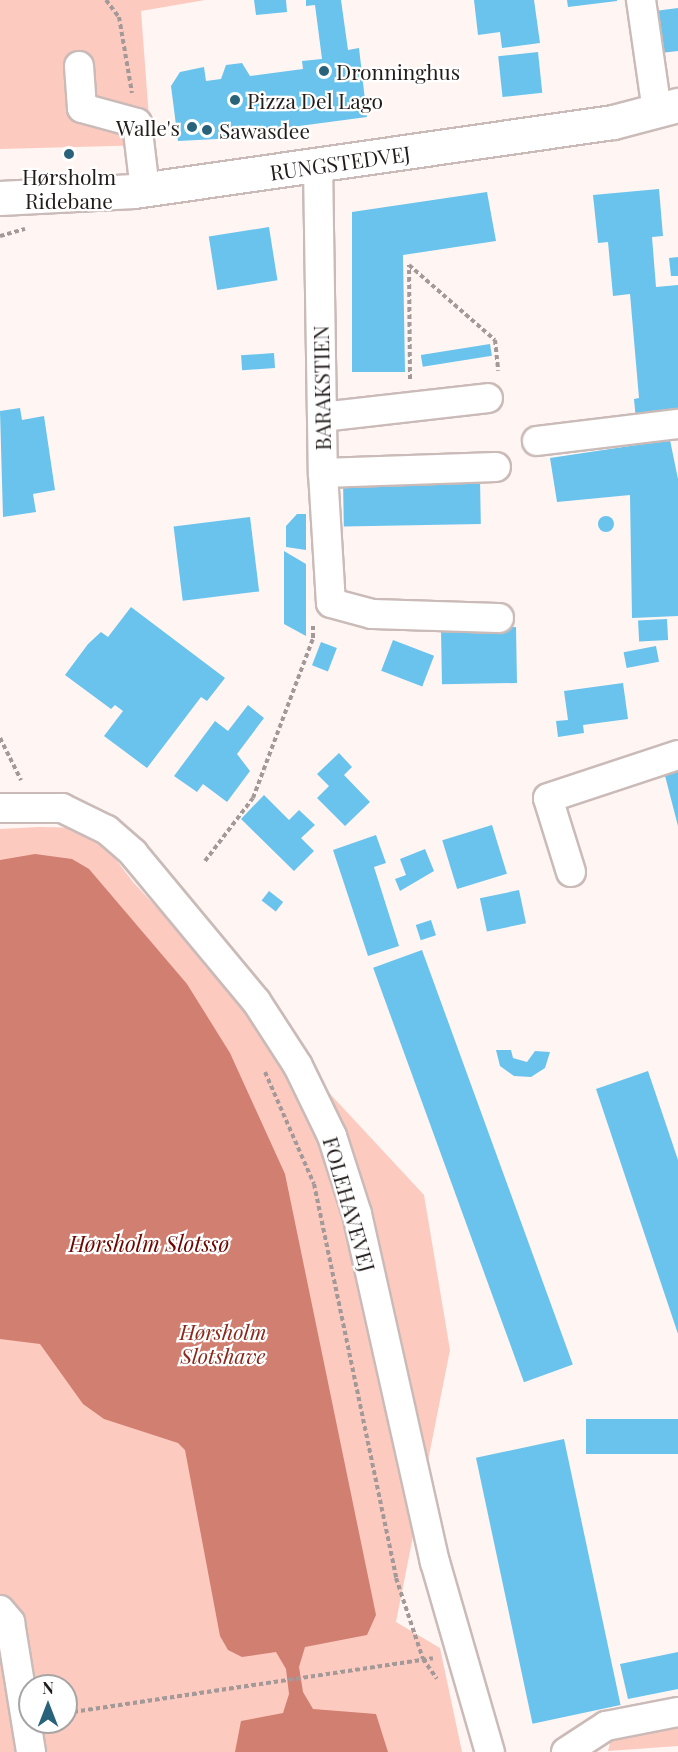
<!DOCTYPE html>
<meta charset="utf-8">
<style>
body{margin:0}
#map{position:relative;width:678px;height:1752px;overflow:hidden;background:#fff5f3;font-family:"Playfair Display",serif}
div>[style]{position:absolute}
.green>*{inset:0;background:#fdcac0}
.water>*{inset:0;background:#d07f70}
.building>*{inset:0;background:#69c3ec;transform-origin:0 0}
.round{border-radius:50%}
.path>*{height:4px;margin-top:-2px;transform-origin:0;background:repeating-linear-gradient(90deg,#a29998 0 4.5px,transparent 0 7.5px)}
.roads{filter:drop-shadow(2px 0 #cabbb8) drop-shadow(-2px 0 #cabbb8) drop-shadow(0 2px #cabbb8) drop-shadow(0 -2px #cabbb8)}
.minor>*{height:28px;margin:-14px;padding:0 14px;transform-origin:14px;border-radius:14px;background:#fff}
.major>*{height:33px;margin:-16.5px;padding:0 16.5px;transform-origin:16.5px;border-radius:16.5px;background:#fff}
.dots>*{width:16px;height:16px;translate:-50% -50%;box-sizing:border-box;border:3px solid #fff;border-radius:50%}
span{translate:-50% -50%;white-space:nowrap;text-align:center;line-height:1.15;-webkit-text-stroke:4.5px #fff;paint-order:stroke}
.poi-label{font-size:21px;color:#221c1b}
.left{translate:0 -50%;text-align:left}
.right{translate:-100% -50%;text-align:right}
.street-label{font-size:21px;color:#221c1b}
.park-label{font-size:21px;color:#8a291b;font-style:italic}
.water-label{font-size:22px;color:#6c0600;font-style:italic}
.north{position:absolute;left:18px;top:1674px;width:60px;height:60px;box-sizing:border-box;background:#fff;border:2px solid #a7a4a4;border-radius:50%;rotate:0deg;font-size:16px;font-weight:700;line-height:24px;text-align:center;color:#221c1b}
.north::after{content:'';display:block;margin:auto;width:21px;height:27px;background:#28627b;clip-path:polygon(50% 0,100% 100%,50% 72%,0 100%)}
</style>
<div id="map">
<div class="green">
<i style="clip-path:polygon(0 0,205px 0,141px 11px,151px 145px,0 149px)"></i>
<i style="clip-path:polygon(evenodd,39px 827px,92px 828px,133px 882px,424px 1195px,450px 1350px,396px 1622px,440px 1648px,462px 1752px,0 1752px,0 829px,39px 827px,30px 1686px,66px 1686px,66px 1722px,30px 1722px,30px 1686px)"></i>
<i style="clip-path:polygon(678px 1722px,678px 1746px,608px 1751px,611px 1739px)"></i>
</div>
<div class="water">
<i style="clip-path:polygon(35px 854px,72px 859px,89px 869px,187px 984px,230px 1053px,285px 1174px,376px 1615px,367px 1635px,305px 1647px,299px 1667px,303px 1692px,313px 1709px,376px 1714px,388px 1752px,235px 1752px,241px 1721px,283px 1713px,289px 1694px,286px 1669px,276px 1652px,242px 1657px,228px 1650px,220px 1636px,185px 1450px,178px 1443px,104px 1419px,83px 1404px,40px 1344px,0 1339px,0 860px)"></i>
</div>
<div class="building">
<i style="clip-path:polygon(254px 0,286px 0,287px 12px,256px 15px)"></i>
<i style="clip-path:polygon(306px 0,341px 0,348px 50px,359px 48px,367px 117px,254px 132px,255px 137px,178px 141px,171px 86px,180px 72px,204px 67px,206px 81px,221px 79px,226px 65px,242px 63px,250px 76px,303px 69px,302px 61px,322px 59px,315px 5px,306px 6px)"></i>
<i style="clip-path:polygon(474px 0,534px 0,540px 43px,502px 48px,500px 32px,478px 35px)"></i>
<i style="clip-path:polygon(567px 0,617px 0,617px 1px,568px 7px)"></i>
<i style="clip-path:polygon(678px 8px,678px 51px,652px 54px,647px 12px)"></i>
<i style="left:538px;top:52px;width:41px;height:40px;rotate:84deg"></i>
<i style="clip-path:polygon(659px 189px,663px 236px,652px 237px,656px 287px,678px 285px,678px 416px,636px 420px,634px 399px,639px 398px,630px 294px,613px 296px,608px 242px,598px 243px,593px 195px)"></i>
<i style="clip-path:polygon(487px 192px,496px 241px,403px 255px,405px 372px,352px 372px,352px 212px)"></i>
<i style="left:269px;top:227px;width:54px;height:61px;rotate:81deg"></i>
<i style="clip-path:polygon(678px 257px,678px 276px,671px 276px,669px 258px)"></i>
<i style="left:490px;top:344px;width:12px;height:70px;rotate:81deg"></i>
<i style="left:274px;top:353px;width:15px;height:33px;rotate:86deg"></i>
<i style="clip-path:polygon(20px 408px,22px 420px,44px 416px,55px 490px,33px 494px,36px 512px,3px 517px,0 411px)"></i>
<i style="clip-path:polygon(670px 440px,678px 479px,678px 616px,632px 618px,630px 495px,557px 502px,550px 458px)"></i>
<i style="left:480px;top:478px;width:46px;height:137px;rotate:89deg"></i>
<i style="clip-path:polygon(297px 514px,306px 514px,306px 550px,286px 547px,286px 526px)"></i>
<i class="round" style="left:598px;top:516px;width:16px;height:16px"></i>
<i style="left:250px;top:517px;width:75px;height:77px;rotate:83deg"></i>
<i style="clip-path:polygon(284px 551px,306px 564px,306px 636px,284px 624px)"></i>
<i style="clip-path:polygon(131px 607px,225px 678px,207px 701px,201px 697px,147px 768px,104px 736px,123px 711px,115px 705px,111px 709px,65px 675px,88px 644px,101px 632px,108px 637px)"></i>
<i style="left:667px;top:619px;width:21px;height:29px;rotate:87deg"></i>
<i style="left:516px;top:627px;width:56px;height:75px;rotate:89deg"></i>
<i style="left:393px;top:640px;width:44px;height:33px;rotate:21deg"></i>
<i style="left:321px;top:642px;width:17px;height:25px;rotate:21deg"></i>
<i style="left:656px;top:646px;width:16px;height:33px;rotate:79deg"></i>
<i style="clip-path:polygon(623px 683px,628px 719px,583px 725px,584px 733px,558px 737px,556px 721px,568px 720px,564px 691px)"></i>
<i style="clip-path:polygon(248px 705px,264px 718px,237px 754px,250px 771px,227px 802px,203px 784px,197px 792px,174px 776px,215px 721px,228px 731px)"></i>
<i style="clip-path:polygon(339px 753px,352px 767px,344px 775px,370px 802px,345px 826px,317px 798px,329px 786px,317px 774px)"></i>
<i style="clip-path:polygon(678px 763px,678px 826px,663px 768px)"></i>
<i style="clip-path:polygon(264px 795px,289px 820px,299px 810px,315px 825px,301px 838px,314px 851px,294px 871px,241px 819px)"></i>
<i style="left:492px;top:825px;width:51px;height:52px;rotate:73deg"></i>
<i style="clip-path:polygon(376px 835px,386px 863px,374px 867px,399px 946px,368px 956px,333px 850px)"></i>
<i style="clip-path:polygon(425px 849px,434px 871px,400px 891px,395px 879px,406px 875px,400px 859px)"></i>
<i style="left:519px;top:890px;width:34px;height:40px;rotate:78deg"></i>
<i style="left:269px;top:891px;width:18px;height:12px;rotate:38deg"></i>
<i style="left:431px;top:920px;width:16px;height:16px;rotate:72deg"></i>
<i style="left:422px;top:950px;width:441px;height:52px;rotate:70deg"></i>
<i style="clip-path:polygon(496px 1050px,511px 1050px,513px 1058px,527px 1062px,535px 1051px,550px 1052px,545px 1068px,531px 1077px,514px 1076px,500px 1066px)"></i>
<i style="clip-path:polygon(648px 1071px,678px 1160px,678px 1334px,596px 1089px)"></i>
<i style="left:678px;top:1419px;width:35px;height:92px;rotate:90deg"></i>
<i style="left:564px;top:1439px;width:272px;height:90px;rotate:78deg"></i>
<i style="clip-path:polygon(678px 1652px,678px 1689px,628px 1699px,620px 1664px)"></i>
</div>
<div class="path">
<i style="left:106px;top:0;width:21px;rotate:53deg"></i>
<i style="left:119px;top:17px;width:77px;rotate:80.3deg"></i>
<i style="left:0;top:236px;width:26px;rotate:-16deg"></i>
<i style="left:410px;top:379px;width:114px;rotate:-90.5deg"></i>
<i style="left:409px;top:265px;width:114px;rotate:41.1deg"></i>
<i style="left:495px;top:340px;width:31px;rotate:84deg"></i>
<i style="left:0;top:738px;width:47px;rotate:63.4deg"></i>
<i style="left:205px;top:861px;width:79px;rotate:-52.7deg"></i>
<i style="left:253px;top:798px;width:171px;rotate:-69.4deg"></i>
<i style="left:313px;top:638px;width:13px;rotate:-90deg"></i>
<i style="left:265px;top:1072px;width:122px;rotate:66.4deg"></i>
<i style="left:314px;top:1184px;width:402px;rotate:78.2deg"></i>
<i style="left:396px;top:1578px;width:85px;rotate:71.6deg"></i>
<i style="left:423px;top:1659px;width:24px;rotate:55deg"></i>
<i style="left:66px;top:1713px;width:371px;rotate:-8.5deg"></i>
</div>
<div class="roads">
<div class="minor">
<i style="left:641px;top:0;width:112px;rotate:81.8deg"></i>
<i style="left:79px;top:66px;width:42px;rotate:85.9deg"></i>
<i style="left:82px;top:108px;width:57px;rotate:15.3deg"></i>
<i style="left:137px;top:123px;width:67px;rotate:83.2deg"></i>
<i style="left:318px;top:165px;width:308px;rotate:89.1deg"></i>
<i style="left:323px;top:473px;width:173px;rotate:-2deg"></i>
<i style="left:322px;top:417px;width:167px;rotate:-6.5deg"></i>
<i style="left:537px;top:441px;width:142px;rotate:-6.9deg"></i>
<i style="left:323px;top:473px;width:130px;rotate:86.5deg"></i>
<i style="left:331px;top:603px;width:42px;rotate:15deg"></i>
<i style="left:372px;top:614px;width:127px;rotate:1.8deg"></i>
<i style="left:0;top:808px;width:62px"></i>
<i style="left:62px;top:808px;width:50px;rotate:26.1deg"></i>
<i style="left:107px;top:830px;width:35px;rotate:41deg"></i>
<i style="left:133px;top:853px;width:192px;rotate:50.3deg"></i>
<i style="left:256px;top:1001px;width:77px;rotate:57.1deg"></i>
<i style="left:298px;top:1066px;width:78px;rotate:64.1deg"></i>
<i style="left:332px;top:1136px;width:82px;rotate:72.2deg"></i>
<i style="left:357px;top:1214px;width:357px;rotate:77.4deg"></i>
<i style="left:435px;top:1562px;width:198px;rotate:73.9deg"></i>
<i style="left:571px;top:872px;width:77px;rotate:-107.3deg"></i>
<i style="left:548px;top:798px;width:137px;rotate:-18.3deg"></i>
<i style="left:0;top:1610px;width:16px;rotate:50deg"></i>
<i style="left:10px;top:1622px;width:132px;rotate:80.8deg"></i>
<i style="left:566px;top:1752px;width:48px;rotate:-33deg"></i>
<i style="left:606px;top:1726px;width:73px;rotate:-11deg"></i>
</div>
<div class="major">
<i style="left:0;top:198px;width:134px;rotate:-3deg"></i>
<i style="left:134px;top:191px;width:484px;rotate:-8.2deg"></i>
<i style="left:613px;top:122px;width:67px;rotate:-14.7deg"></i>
</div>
</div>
<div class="dots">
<i style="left:324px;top:71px;background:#28627b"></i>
<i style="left:235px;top:100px;background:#28627b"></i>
<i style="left:192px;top:127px;background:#28627b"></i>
<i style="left:207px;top:130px;background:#28627b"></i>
<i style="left:69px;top:154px;background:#28627b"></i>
</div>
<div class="poi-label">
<span class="left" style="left:336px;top:71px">Dronninghus</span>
<span class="left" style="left:247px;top:100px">Pizza Del Lago</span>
<span class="right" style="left:180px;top:127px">Walle's</span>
<span class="left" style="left:219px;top:130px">Sawasdee</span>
<span style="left:69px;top:188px">Hørsholm<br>Ridebane</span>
</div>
<div class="street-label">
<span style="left:340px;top:162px;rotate:-8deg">RUNGSTEDVEJ</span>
<span style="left:321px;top:388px;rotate:-91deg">BARAKSTIEN</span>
<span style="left:350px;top:1204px;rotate:74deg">FOLEHAVEVEJ</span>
</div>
<div class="park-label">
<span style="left:223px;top:1343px">Hørsholm<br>Slotshave</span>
</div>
<div class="water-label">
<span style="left:149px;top:1244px">Hørsholm Slotssø</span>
</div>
<div class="north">N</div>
</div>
